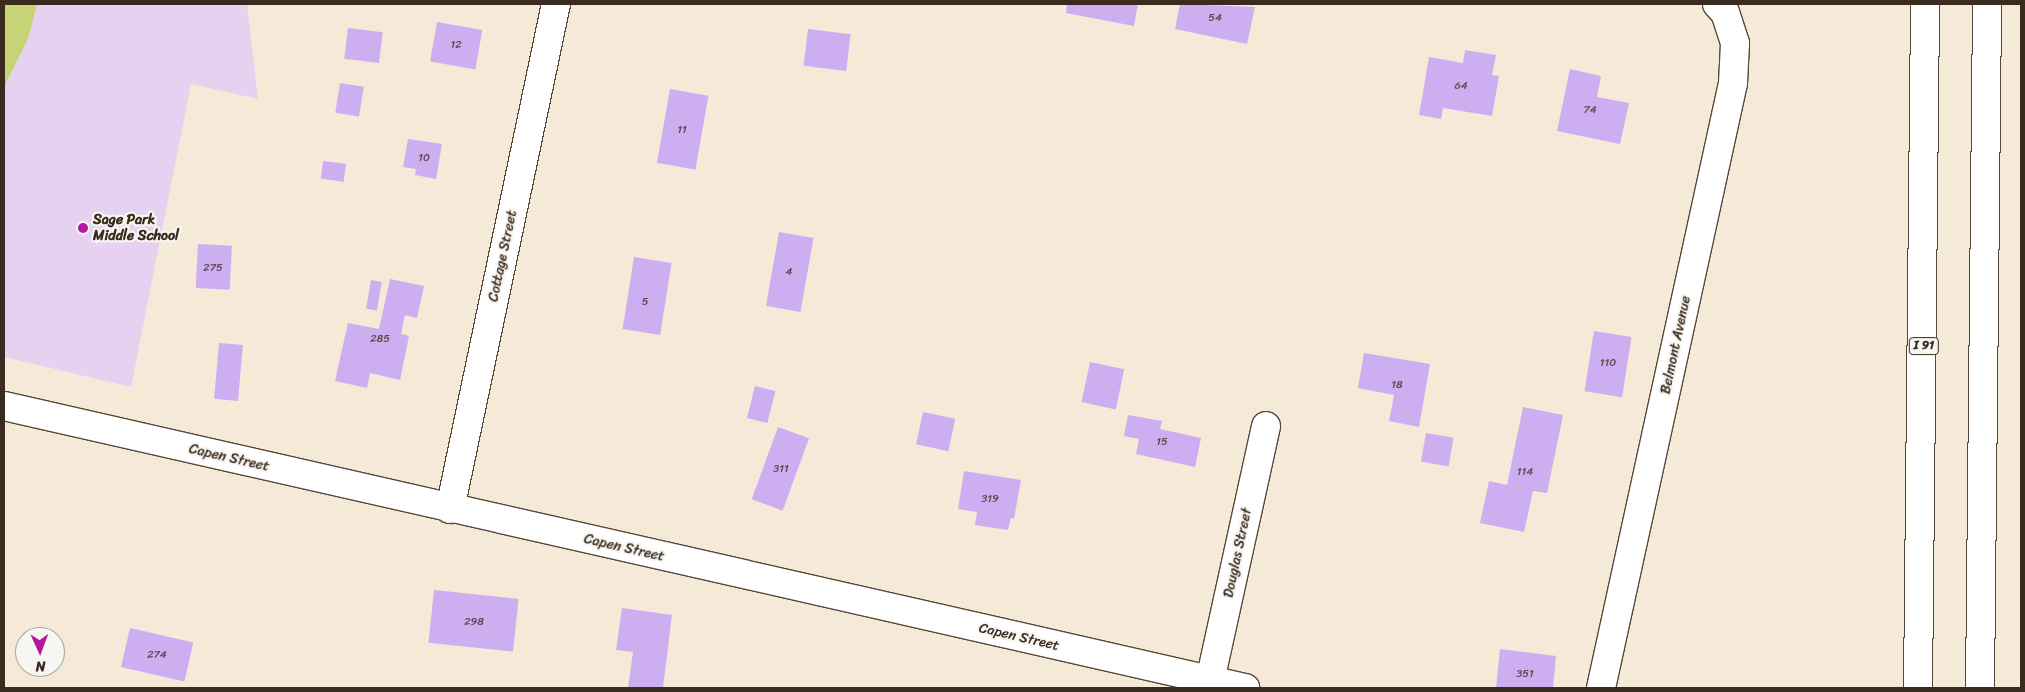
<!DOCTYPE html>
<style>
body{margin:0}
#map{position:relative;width:2025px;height:692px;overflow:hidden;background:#f5e9d8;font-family:Sriracha,sans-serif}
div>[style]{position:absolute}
.built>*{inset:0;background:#e6d2f0}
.green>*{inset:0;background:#c7d475}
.building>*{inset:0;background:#cdaef1;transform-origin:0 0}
.roads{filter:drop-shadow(1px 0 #57473a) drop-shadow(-1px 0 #57473a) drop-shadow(0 1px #57473a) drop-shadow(0 -1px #57473a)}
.minor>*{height:28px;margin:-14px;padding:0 14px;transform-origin:14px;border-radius:14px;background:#fff}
.highway>*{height:28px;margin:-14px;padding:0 14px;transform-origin:14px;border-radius:14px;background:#fff}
.dots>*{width:14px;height:14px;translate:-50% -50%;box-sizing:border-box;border:2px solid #f6f6f2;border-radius:50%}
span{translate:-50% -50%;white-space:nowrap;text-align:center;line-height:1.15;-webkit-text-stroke:4.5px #f6f6f2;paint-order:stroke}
.number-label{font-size:11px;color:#604b53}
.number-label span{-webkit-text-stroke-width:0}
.shield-label span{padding:1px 4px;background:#f6f6f2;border:1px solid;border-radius:4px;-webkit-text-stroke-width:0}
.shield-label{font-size:12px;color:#3b2a1e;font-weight:700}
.poi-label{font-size:14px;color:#3b2a1e;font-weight:700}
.left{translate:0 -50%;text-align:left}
.street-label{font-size:14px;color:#3b2a1e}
.frame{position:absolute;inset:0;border:5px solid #3b2a1e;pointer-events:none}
.north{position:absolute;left:15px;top:627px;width:50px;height:50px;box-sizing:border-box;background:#f6f6f2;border:1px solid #aba49d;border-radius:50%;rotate:178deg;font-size:14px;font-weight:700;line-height:20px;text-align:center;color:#3b2a1e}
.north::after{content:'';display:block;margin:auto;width:18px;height:22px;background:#b5179e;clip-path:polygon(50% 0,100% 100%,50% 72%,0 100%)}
</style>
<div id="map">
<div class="built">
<i style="clip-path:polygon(4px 4px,247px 4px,258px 99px,191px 84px,131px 387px,4px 357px)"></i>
</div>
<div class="green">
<i style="clip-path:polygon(4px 4px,37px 4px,28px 39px,4px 87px)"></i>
</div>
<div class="building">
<i style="clip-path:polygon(1067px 4px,1138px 4px,1134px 26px,1066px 13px)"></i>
<i style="clip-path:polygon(1180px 4px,1255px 7px,1247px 44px,1175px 29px)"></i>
<i style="left:437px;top:22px;width:46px;height:40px;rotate:10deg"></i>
<i style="left:348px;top:28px;width:35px;height:31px;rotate:7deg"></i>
<i style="left:808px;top:29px;width:43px;height:37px;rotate:7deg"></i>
<i style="clip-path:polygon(1465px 50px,1496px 55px,1492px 75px,1499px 76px,1492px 116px,1443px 108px,1441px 119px,1419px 115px,1429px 57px,1463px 63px)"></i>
<i style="clip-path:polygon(1570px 69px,1601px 76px,1597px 97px,1629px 103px,1620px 144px,1557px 131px)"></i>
<i style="left:340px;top:83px;width:24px;height:30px;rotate:9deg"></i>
<i style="left:670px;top:89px;width:39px;height:75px;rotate:10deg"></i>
<i style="clip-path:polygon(408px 139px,442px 144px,436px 179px,415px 175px,416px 169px,403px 167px)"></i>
<i style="left:323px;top:161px;width:23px;height:18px;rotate:7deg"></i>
<i style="left:779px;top:232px;width:35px;height:75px;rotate:10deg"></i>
<i style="left:198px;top:244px;width:34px;height:44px;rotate:3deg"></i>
<i style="left:634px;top:257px;width:38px;height:73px;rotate:9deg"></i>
<i style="clip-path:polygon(390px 279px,424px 286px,417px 318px,405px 315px,401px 334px,409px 336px,400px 380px,370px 373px,367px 388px,335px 381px,348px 323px,379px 329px)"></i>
<i style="left:371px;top:280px;width:11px;height:29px;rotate:10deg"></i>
<i style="left:1594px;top:331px;width:38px;height:61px;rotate:9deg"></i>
<i style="left:219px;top:343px;width:24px;height:56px;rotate:5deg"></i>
<i style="clip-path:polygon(1364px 353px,1430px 364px,1419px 427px,1389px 421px,1394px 395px,1358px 388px)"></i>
<i style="left:1090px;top:362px;width:35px;height:41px;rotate:12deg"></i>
<i style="left:755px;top:386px;width:21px;height:33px;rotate:14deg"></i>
<i style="clip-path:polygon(1523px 407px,1563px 415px,1547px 493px,1533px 491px,1524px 532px,1480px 523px,1489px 481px,1507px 485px)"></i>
<i style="left:923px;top:412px;width:33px;height:33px;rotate:12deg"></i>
<i style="clip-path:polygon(1128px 415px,1162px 421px,1160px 429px,1201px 438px,1195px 467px,1136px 454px,1139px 439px,1124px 436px)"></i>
<i style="left:778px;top:427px;width:33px;height:77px;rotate:20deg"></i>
<i style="left:1426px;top:433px;width:28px;height:29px;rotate:10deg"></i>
<i style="clip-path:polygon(964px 471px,1021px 480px,1014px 519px,1011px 518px,1008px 530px,975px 525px,977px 512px,958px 509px)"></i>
<i style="left:434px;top:590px;width:85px;height:53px;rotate:6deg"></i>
<i style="clip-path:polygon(622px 608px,672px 615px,663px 688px,628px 688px,633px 652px,616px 650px)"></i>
<i style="left:130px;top:628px;width:65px;height:40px;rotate:13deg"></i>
<i style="clip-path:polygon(1500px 649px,1556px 656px,1553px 688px,1496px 688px)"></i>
</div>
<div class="roads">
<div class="minor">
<i style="left:4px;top:406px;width:1273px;rotate:12.8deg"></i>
<i style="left:450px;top:509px;width:516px;rotate:-78.15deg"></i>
<i style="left:1210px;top:681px;width:261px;rotate:-77.6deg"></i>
<i style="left:1601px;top:688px;width:619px;rotate:-77.69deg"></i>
<i style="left:1733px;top:83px;width:40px;rotate:-87.1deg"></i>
<i style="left:1735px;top:43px;width:32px;rotate:-108deg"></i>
<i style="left:1725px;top:13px;width:12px;rotate:-132deg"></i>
</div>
<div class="highway">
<i style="left:1918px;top:688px;width:684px;rotate:-89.41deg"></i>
<i style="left:1980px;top:688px;width:684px;rotate:-89.41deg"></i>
</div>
</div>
<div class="dots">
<i style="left:83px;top:228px;background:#b5179e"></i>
</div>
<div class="number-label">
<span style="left:1215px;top:18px">54</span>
<span style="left:456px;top:45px">12</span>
<span style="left:1461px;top:86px">64</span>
<span style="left:1590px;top:110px">74</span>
<span style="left:682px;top:130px">11</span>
<span style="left:424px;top:158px">10</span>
<span style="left:213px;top:268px">275</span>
<span style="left:789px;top:272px">4</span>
<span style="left:645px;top:302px">5</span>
<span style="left:380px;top:339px">285</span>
<span style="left:1608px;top:363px">110</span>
<span style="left:1397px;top:385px">18</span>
<span style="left:1162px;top:442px">15</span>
<span style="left:781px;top:469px">311</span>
<span style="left:1525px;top:472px">114</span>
<span style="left:990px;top:499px">319</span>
<span style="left:474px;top:622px">298</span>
<span style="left:157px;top:655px">274</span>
<span style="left:1525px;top:674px">351</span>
</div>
<div class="shield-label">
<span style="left:1924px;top:346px">I 91</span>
</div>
<div class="poi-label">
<span class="left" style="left:93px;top:228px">Sage Park<br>Middle School</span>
</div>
<div class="street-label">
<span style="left:503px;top:256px;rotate:-78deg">Cottage Street</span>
<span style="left:1676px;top:345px;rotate:-78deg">Belmont Avenue</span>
<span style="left:229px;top:458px;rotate:13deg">Capen Street</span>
<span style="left:624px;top:548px;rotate:13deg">Capen Street</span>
<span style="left:1238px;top:553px;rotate:-78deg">Douglas Street</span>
<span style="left:1019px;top:637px;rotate:13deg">Capen Street</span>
</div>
<div class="frame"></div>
<div class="north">N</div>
</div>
